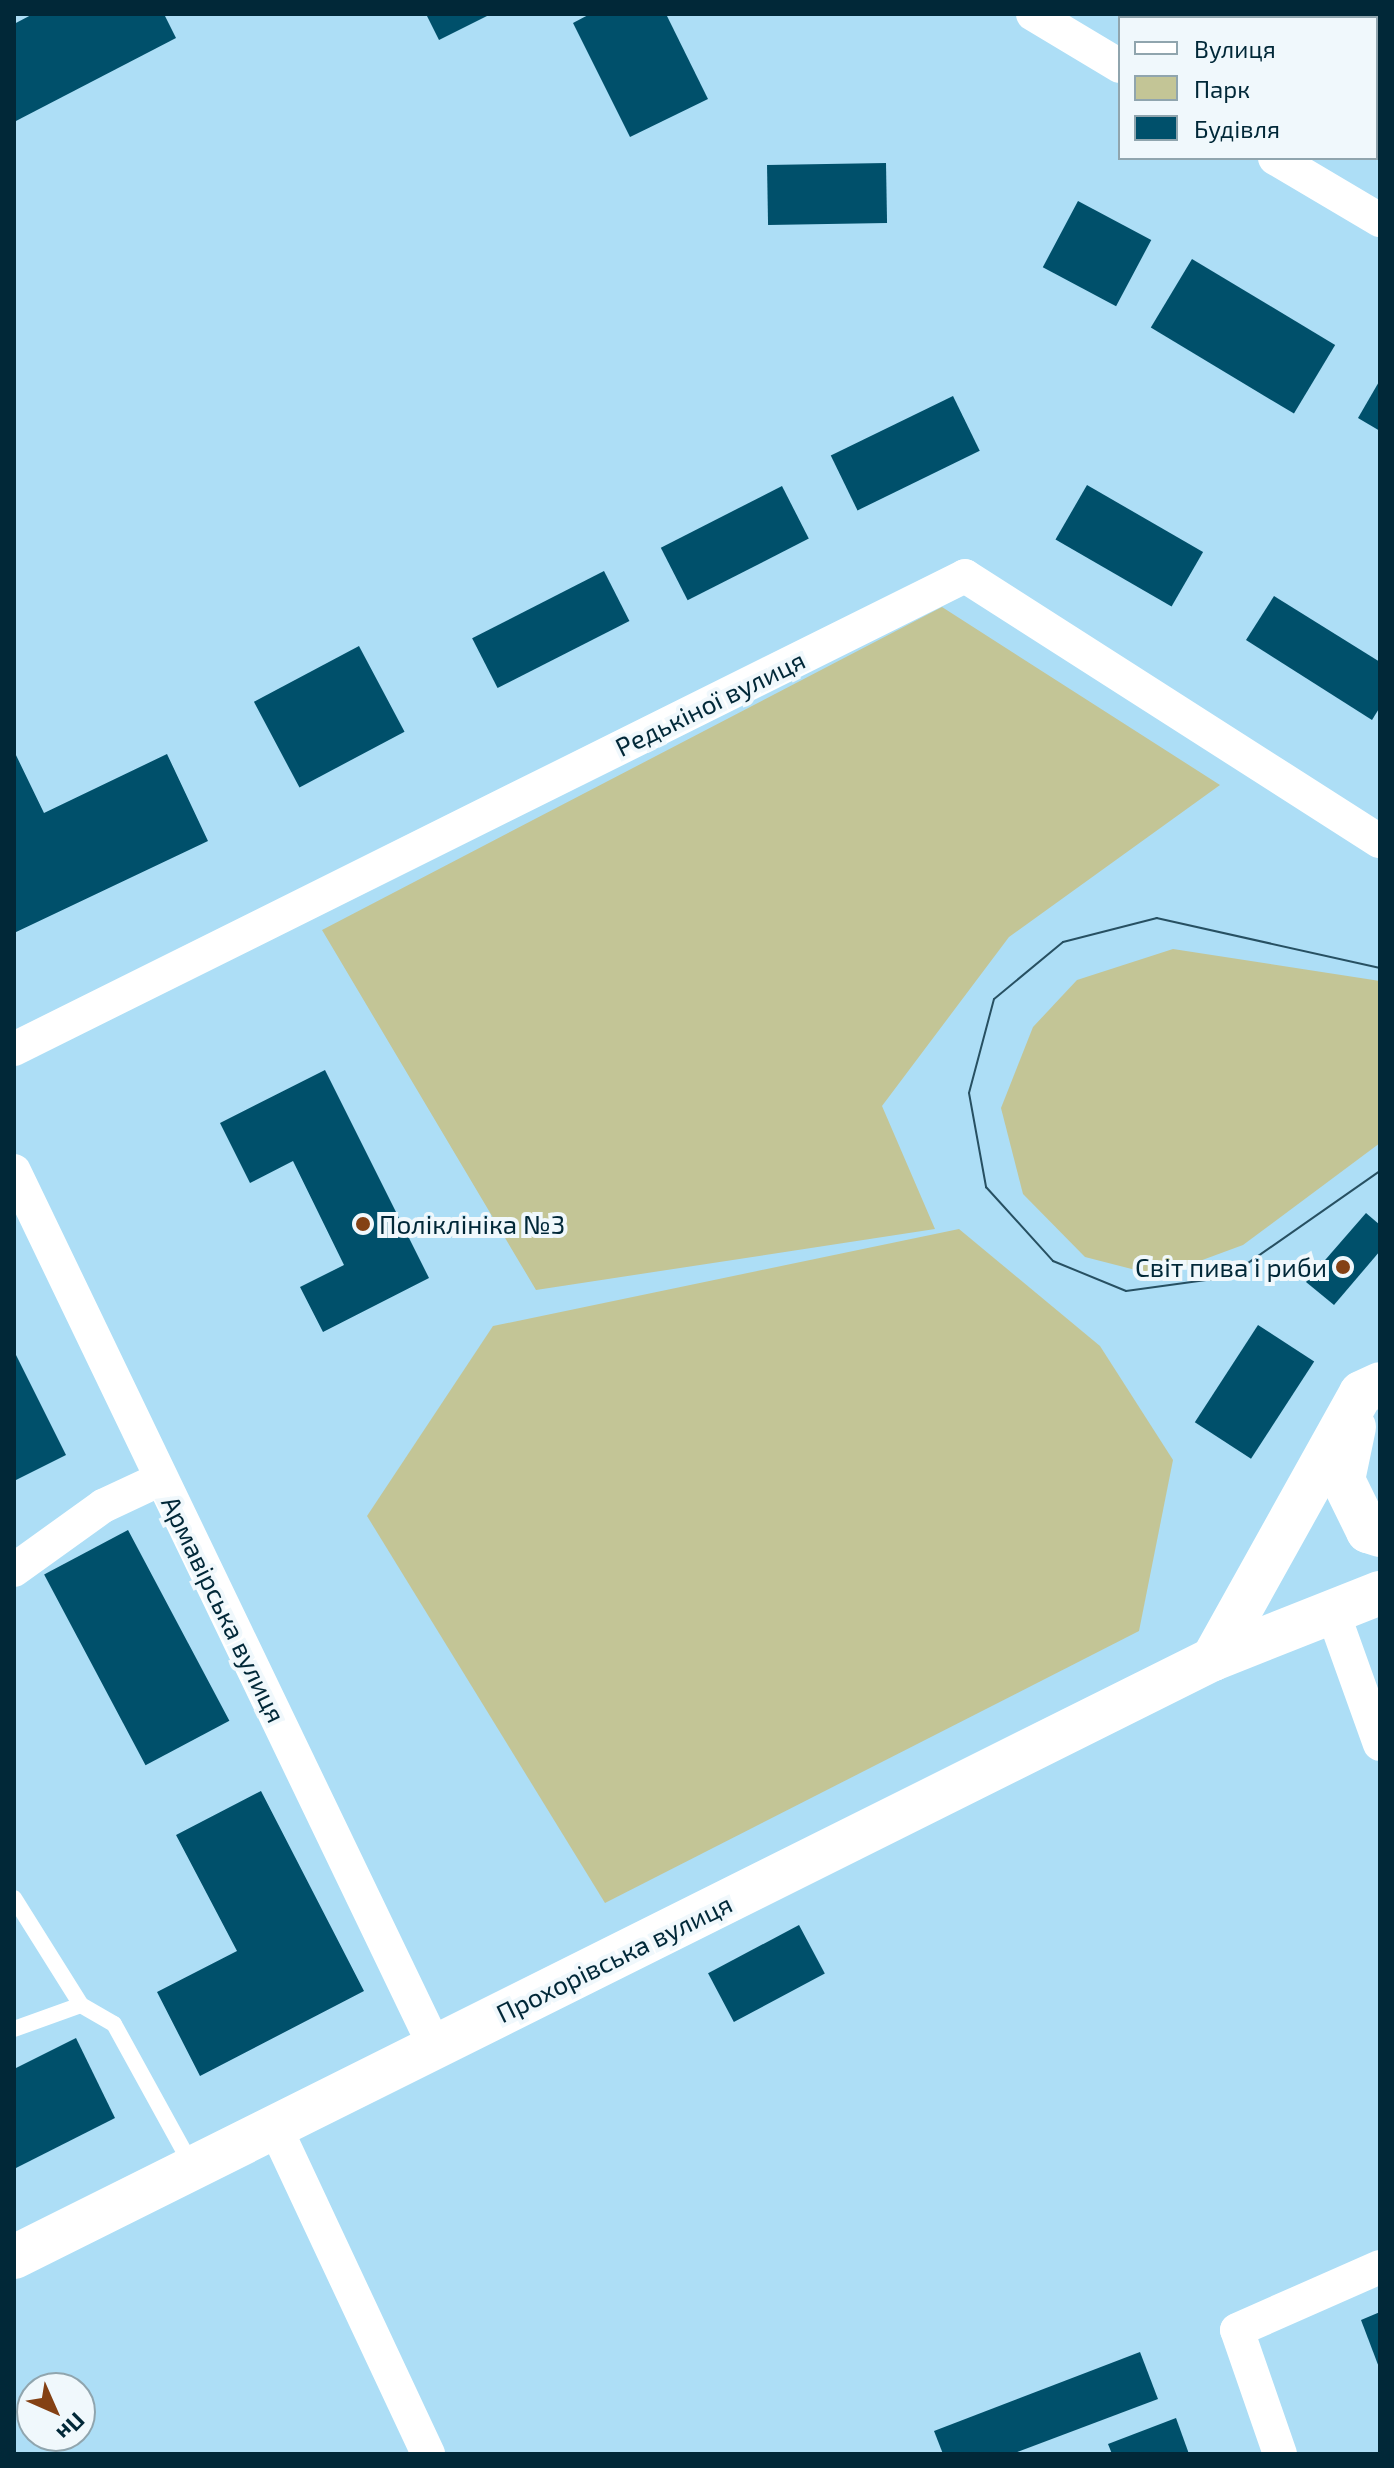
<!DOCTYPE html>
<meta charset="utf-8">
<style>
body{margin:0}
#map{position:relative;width:1394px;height:2468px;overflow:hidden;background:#addef6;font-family:"Exo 2",sans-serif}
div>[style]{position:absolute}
.green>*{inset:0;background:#c3c596}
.building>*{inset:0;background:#00506b;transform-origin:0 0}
.lane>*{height:16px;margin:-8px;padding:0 8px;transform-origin:8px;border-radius:8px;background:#fff}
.street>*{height:34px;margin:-17px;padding:0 17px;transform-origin:17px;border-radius:17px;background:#fff}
.secondary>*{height:44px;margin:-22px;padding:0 22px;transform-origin:22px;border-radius:22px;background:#fff}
.tram>*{height:2px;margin:-1px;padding:0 1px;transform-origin:1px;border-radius:1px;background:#275062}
.dots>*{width:22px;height:22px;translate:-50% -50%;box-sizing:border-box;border:4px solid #f0f8fc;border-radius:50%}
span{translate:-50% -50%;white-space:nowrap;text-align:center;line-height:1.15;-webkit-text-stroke:8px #f0f8fc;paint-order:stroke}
.street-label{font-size:26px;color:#012838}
.poi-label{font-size:26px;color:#012838}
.left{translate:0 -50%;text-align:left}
.right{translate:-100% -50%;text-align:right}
.frame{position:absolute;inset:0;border:16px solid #012838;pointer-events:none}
.legend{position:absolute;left:1118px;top:16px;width:260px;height:144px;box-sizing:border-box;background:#f0f8fc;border:2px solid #90a5ae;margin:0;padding:10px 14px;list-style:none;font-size:24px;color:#012838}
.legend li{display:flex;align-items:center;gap:16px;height:40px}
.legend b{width:40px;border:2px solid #90a5ae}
.north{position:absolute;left:16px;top:2372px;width:80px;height:80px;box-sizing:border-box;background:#f0f8fc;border:2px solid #90a5ae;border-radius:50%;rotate:135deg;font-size:22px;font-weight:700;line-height:32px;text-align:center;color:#012838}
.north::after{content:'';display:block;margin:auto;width:28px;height:36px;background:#844114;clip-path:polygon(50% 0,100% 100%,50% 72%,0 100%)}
</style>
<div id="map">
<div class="green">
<i style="clip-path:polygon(942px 607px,1220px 785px,1009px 937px,882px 1106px,935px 1229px,536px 1290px,322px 930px)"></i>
<i style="clip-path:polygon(1173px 949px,1380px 981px,1380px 1143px,1243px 1245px,1159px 1276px,1085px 1257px,1023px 1194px,1001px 1108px,1033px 1027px,1077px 980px)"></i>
<i style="clip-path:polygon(959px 1229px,1100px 1346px,1173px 1460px,1139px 1631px,605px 1903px,367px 1516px,493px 1326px)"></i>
</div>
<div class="building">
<i style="clip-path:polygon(33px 14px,164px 14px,176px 38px,14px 122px,14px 24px)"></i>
<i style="clip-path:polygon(426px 14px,491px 14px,439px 40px)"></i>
<i style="clip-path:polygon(590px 14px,666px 14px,708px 99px,630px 137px,573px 23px)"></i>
<i style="left:886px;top:163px;width:60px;height:119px;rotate:89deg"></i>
<i style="left:1078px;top:201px;width:83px;height:75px;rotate:28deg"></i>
<i style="left:1192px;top:259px;width:167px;height:80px;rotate:31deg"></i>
<i style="clip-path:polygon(1380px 380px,1380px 431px,1358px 418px)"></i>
<i style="left:953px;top:396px;width:61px;height:136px;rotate:64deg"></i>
<i style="left:1087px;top:485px;width:134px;height:63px;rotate:30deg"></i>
<i style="left:782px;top:486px;width:59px;height:136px;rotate:63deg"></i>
<i style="left:604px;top:571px;width:56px;height:148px;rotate:63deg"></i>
<i style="clip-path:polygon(1274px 596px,1380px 662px,1380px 707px,1372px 720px,1246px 640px)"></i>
<i style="left:359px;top:646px;width:97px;height:119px;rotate:62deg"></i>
<i style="clip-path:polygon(14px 751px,44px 813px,167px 754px,208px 841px,14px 933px)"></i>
<i style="clip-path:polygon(325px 1070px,429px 1278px,323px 1332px,300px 1287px,344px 1265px,293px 1161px,250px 1183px,220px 1123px)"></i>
<i style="clip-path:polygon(1366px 1213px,1380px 1225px,1380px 1251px,1334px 1305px,1306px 1282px)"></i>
<i style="left:1258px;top:1325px;width:67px;height:116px;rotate:33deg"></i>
<i style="clip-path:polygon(14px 1351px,66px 1455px,14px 1481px)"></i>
<i style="left:128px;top:1530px;width:216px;height:95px;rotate:62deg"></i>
<i style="clip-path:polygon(261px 1791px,364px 1991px,200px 2076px,157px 1992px,237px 1951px,176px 1835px)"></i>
<i style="left:799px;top:1925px;width:55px;height:103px;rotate:62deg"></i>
<i style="clip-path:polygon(76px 2038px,115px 2118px,14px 2169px,14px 2069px)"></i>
<i style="clip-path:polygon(1380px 2312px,1380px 2370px,1361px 2320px)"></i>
<i style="clip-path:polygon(1140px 2352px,1158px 2399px,1012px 2454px,943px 2454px,934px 2431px)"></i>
<i style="clip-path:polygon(1176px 2418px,1189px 2454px,1112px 2454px,1108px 2444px)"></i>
</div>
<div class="lane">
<i style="left:14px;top:1898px;width:126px;rotate:57.9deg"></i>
<i style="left:14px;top:2029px;width:71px;rotate:-19.7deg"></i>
<i style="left:81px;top:2005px;width:38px;rotate:30deg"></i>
<i style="left:114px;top:2024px;width:162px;rotate:61.2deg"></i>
</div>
<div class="street">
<i style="left:1033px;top:14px;width:101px;rotate:30.9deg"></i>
<i style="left:1275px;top:158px;width:122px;rotate:30.6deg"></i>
<i style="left:14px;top:1049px;width:1062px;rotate:-26.44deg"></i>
<i style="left:965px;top:576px;width:492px;rotate:32.6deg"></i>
<i style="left:14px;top:1171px;width:972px;rotate:64.33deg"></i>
<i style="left:14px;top:1570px;width:110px;rotate:-35.7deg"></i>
<i style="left:103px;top:1506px;width:64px;rotate:-25deg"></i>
<i style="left:1333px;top:1613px;width:139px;rotate:70.3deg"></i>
<i style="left:275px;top:2127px;width:361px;rotate:64.9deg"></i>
<i style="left:1280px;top:2454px;width:131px;rotate:-109.1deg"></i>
<i style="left:1237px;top:2330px;width:156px;rotate:-23.8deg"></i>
</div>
<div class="secondary">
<i style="left:1354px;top:1427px;width:54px;rotate:101.7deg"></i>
<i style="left:1343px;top:1480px;width:57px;rotate:63.9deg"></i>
<i style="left:1368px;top:1531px;width:13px;rotate:18deg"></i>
<i style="left:1213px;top:1659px;width:304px;rotate:-60.9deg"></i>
<i style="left:1361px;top:1393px;width:21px;rotate:-25deg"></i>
<i style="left:14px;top:2257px;width:1340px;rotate:-26.51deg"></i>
<i style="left:1213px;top:1659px;width:180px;rotate:-21.6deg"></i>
</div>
<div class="tram">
<i style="left:1380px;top:968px;width:229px;rotate:-167.4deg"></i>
<i style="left:1157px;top:918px;width:97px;rotate:165.7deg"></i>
<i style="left:1063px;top:942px;width:89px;rotate:140.4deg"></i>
<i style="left:994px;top:999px;width:97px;rotate:104.9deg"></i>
<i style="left:969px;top:1093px;width:96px;rotate:79.7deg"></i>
<i style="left:986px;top:1187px;width:100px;rotate:47.8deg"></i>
<i style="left:1053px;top:1261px;width:79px;rotate:22.3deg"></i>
<i style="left:1126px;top:1291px;width:103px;rotate:-7.8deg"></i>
<i style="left:1228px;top:1277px;width:185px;rotate:-34.9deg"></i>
</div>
<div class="dots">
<i style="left:363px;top:1224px;background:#844114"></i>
<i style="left:1343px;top:1267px;background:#844114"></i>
</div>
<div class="street-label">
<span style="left:710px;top:703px;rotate:-26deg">Редькіної вулиця</span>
<span style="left:224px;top:1609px;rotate:64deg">Армавірська вулиця</span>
<span style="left:614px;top:1958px;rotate:-26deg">Прохорівська вулиця</span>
</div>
<div class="poi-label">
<span class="left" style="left:379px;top:1224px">Поліклініка №3</span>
<span class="right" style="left:1327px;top:1267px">Світ пива і риби</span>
</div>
<div class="frame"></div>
<ul class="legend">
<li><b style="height:10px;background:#fff"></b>Вулиця</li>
<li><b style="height:22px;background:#c3c596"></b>Парк</li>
<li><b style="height:22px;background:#00506b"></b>Будівля</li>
</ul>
<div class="north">Пн</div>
</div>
